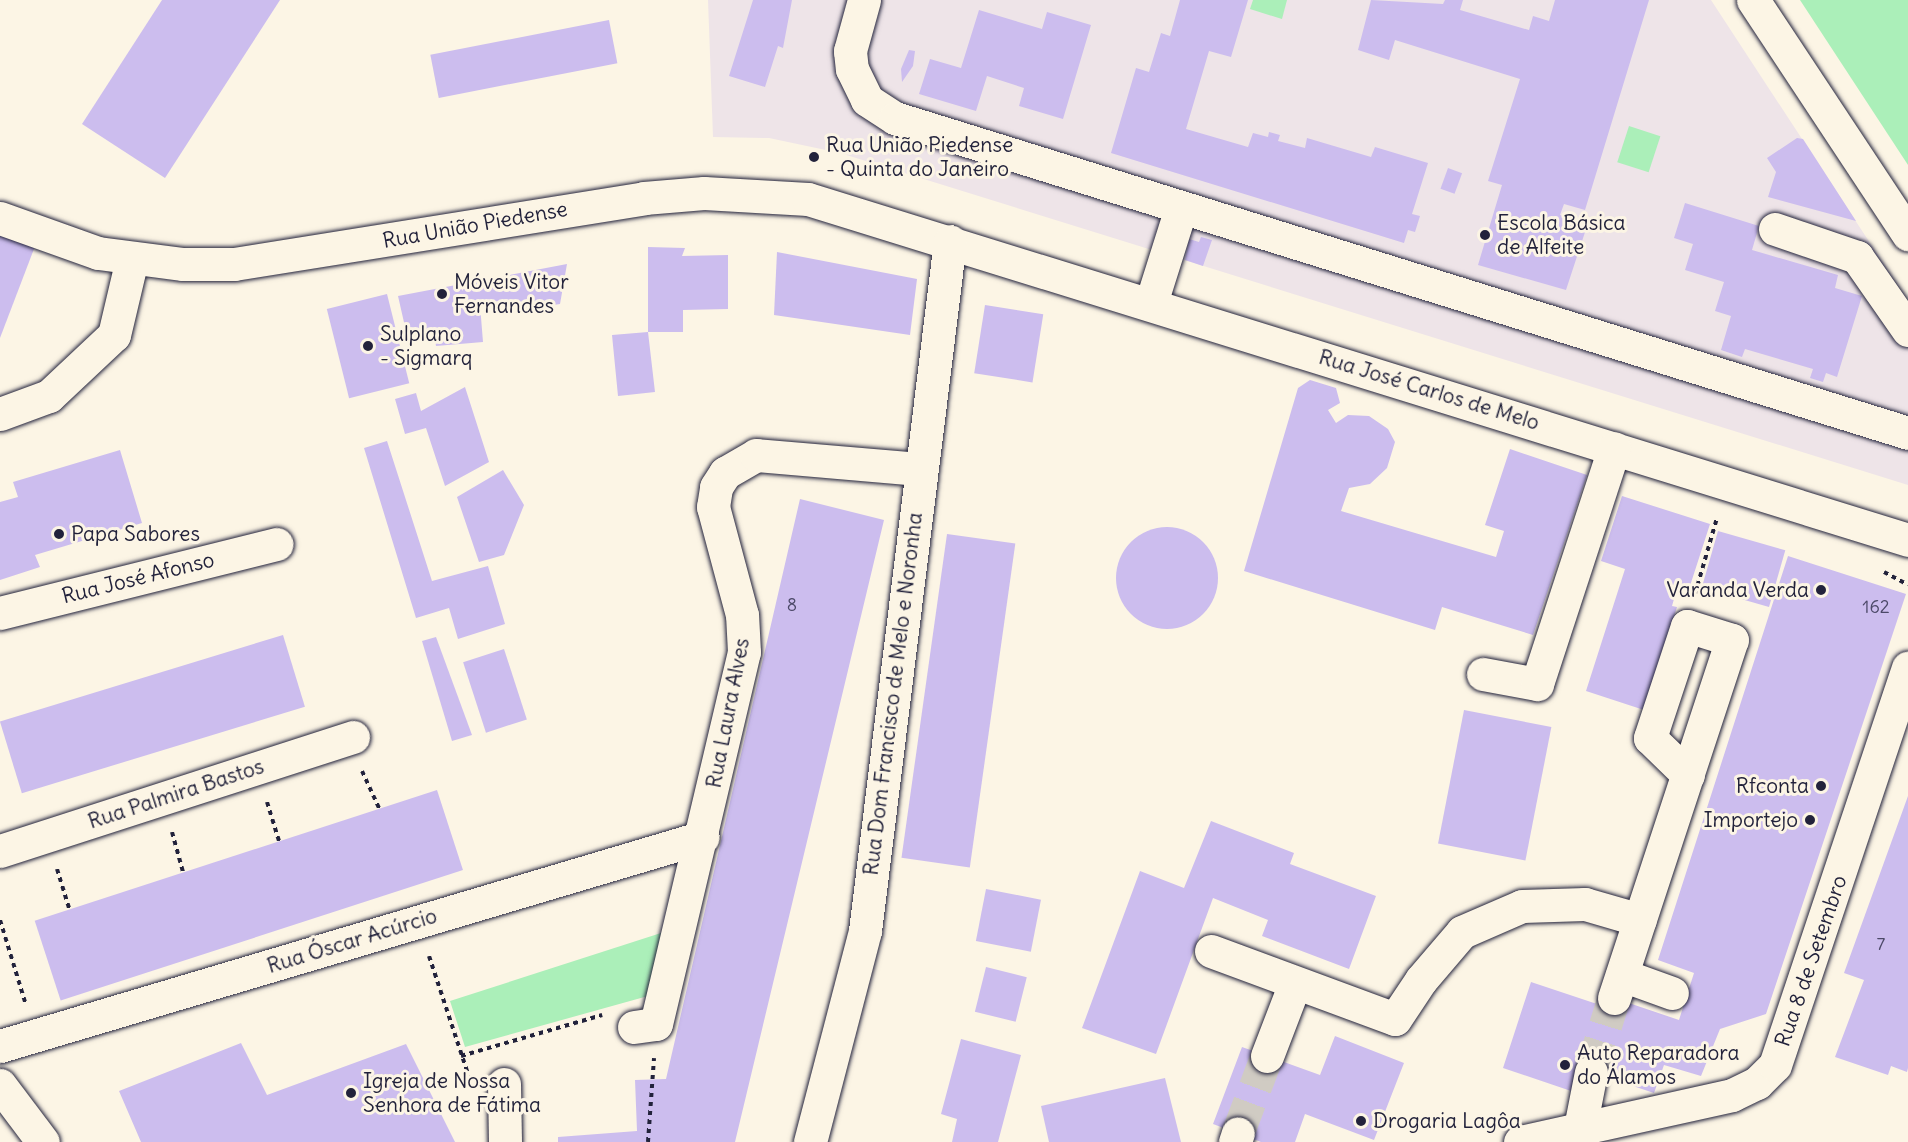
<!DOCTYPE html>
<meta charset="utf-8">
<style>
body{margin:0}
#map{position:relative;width:1908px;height:1142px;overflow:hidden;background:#fcf5e5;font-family:Delius,sans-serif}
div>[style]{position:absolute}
.built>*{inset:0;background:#eee4e8}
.green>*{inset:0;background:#abefb9;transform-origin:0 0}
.building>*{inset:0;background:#ccbdee;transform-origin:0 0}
.round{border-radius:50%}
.minor-tunnel>*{height:33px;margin-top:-16.5px;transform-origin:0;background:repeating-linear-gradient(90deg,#d0cbc3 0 33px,transparent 0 49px)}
.path>*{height:4px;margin-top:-2px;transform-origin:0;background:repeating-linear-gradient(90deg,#22223b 0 4.5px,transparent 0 9px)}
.roads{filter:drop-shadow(0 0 2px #22223b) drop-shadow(0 0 2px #22223b)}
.minor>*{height:33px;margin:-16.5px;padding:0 16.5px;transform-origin:16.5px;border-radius:16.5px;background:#fcf5e5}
.dots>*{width:16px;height:16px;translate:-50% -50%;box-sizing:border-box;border:3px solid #fcf5e5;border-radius:50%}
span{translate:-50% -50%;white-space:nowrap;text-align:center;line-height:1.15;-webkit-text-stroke:6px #fcf5e5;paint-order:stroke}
.number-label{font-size:18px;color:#4c4968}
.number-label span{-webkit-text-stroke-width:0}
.poi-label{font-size:21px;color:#22223b}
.left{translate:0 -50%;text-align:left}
.right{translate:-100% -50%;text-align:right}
.street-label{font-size:21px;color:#22223b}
</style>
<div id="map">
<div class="built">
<i style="clip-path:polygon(708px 0,1711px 0,1908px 301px,1908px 485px,840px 153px,769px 138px,713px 137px)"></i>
</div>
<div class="green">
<i style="clip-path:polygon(1253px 0,1287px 0,1282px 19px,1250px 9px)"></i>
<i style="clip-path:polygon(1800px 0,1908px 0,1908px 165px)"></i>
<i style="left:1629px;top:126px;width:33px;height:38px;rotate:18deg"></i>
<i style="clip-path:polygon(661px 933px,648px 996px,465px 1047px,450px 1001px)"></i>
</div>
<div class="building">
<i style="clip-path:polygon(162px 0,280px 0,165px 178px,82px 124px)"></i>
<i style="clip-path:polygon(753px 0,792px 0,783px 48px,778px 46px,765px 87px,729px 76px)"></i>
<i style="clip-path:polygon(1180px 0,1248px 0,1231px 57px,1209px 51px,1186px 129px,1248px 147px,1253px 133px,1268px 137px,1269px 132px,1280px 135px,1278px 141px,1305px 148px,1307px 138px,1371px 157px,1375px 147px,1428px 163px,1412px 214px,1420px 216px,1415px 232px,1408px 230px,1404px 243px,1111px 153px,1136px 68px,1149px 72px,1161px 33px,1170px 36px)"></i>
<i style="clip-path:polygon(1371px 0,1443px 4px,1445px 0,1463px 0,1460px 10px,1529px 30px,1533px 16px,1549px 21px,1555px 0,1649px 0,1585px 210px,1564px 204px,1560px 215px,1588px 223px,1566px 290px,1478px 265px,1502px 185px,1488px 181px,1520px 79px,1395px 40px,1389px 60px,1358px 50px)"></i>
<i style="clip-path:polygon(979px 10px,1042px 29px,1047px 12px,1091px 25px,1063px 119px,1019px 106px,1024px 88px,987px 76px,976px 111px,919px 94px,930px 59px,961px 68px)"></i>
<i style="left:609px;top:20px;width:44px;height:182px;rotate:79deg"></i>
<i style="clip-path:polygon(909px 50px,915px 51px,913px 66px,902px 82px,901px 69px)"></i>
<i style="clip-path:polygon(1797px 138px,1803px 139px,1856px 221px,1768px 197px,1776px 172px,1767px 158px)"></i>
<i style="left:1448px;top:168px;width:15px;height:22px;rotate:20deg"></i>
<i style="clip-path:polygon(1685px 203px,1759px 226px,1752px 250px,1838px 275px,1835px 288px,1862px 296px,1837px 377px,1826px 373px,1823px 382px,1810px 378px,1813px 369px,1745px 349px,1742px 357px,1721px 350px,1731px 316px,1715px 311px,1724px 282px,1685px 270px,1693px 244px,1674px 238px)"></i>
<i style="clip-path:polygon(0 226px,37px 241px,0 338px)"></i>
<i style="clip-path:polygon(1201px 237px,1212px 240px,1203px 266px,1185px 260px,1189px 239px,1199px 242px)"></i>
<i style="clip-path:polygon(648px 247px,685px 248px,682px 256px,728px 255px,728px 309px,683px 310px,683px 332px,648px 332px,655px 392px,618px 396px,612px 335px,648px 332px)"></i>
<i style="clip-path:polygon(777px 252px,917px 279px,910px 335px,774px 315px)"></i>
<i style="clip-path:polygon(567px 264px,560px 304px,506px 312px,504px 300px,480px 305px,483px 342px,436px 346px,434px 333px,408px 340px,398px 296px)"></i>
<i style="left:387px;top:294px;width:92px;height:62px;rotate:76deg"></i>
<i style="left:985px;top:305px;width:59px;height:69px;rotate:9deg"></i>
<i style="clip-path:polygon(1310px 380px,1336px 388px,1340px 403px,1328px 410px,1336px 423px,1348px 415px,1369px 416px,1388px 429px,1395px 442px,1387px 468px,1370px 484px,1349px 488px,1341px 511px,1496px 557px,1504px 531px,1485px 525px,1510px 449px,1587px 475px,1533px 635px,1442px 607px,1435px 630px,1244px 571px,1298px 388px)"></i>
<i style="clip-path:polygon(465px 387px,489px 462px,445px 486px,426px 428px,405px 434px,395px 399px,416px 393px,421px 411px)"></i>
<i style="clip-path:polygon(387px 441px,432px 581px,488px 566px,505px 624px,458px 639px,449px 608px,416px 618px,364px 448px)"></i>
<i style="clip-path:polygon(120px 450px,142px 523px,35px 555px,40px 567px,0 580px,0 502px,18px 497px,13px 482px)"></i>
<i style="clip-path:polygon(503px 470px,524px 505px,504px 555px,479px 562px,457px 497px)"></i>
<i style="clip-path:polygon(1622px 496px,1710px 524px,1689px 589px,1678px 585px,1672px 606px,1677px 607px,1644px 710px,1586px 691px,1625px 569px,1601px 561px)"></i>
<i style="clip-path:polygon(800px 499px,884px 520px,735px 1142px,558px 1142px,558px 1137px,637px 1131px,635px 1080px,666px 1079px)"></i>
<i class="round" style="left:1116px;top:527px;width:102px;height:102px"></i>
<i style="left:1718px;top:531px;width:70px;height:59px;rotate:16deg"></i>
<i style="left:947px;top:534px;width:69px;height:327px;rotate:8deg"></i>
<i style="clip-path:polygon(1788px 556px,1906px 594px,1766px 1014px,1720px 1029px,1701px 1076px,1664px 1065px,1654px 1093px,1582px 1069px,1574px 1092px,1503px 1068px,1531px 982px,1603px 1006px,1614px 998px,1679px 1020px,1694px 973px,1658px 960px)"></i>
<i style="left:283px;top:635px;width:75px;height:296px;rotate:73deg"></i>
<i style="clip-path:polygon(436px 637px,472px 735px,452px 741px,422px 641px)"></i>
<i style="left:504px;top:649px;width:74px;height:43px;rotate:72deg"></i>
<i style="left:1464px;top:710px;width:89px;height:136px;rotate:11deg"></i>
<i style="left:437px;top:790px;width:84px;height:423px;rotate:72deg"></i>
<i style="clip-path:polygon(1908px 796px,1908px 1068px,1907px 1072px,1891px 1066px,1888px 1075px,1835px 1057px,1864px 980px,1844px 973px)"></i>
<i style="clip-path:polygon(1211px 821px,1294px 853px,1290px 864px,1376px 896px,1349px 969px,1262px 936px,1268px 920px,1213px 898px,1156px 1054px,1082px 1028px,1140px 871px,1184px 888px)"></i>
<i style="left:986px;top:889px;width:56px;height:53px;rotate:11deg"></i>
<i style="left:986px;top:967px;width:42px;height:46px;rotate:14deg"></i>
<i style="clip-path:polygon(1335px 1036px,1404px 1063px,1374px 1140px,1305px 1114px,1295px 1142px,1261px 1142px,1213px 1124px,1242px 1047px,1320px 1075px)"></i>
<i style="clip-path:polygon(961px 1039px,1021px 1055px,998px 1142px,952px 1142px,957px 1119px,941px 1114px)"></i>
<i style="clip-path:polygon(241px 1043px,267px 1095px,406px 1044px,455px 1142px,141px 1142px,119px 1091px)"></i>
<i style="clip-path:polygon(1165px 1078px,1181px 1142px,1049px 1142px,1041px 1106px)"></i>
</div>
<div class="minor-tunnel">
<i style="left:1591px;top:1072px;width:77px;rotate:-72.7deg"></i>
<i style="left:1238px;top:1133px;width:82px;rotate:-69.4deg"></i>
</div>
<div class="path">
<i style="left:1884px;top:572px;width:27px;rotate:28deg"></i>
<i style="left:1695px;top:594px;width:79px;rotate:-73.9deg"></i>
<i style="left:362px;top:771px;width:41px;rotate:65.3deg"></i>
<i style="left:267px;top:802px;width:41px;rotate:72.9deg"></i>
<i style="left:172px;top:832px;width:41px;rotate:74.6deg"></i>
<i style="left:57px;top:869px;width:41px;rotate:72.9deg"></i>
<i style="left:0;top:920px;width:86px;rotate:73deg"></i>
<i style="left:429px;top:956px;width:127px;rotate:71.7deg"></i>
<i style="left:461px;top:1056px;width:147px;rotate:-16.2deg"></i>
<i style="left:648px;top:1142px;width:84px;rotate:-85.9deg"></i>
</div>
<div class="roads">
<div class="minor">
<i style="left:864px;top:0;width:53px;rotate:105.4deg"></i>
<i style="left:850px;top:51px;width:18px;rotate:84deg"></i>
<i style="left:852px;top:69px;width:34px;rotate:64deg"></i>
<i style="left:867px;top:100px;width:33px;rotate:33deg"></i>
<i style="left:895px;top:118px;width:1061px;rotate:17.27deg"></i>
<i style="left:1753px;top:0;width:281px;rotate:56.5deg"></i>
<i style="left:0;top:218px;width:104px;rotate:19.7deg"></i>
<i style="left:98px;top:253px;width:86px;rotate:7.4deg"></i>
<i style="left:183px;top:264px;width:51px"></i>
<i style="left:234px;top:264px;width:415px;rotate:-9.1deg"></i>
<i style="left:644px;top:198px;width:60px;rotate:-4.8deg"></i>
<i style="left:704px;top:193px;width:104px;rotate:3.3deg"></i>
<i style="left:808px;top:199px;width:1152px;rotate:17.22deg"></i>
<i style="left:1775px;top:229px;width:87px;rotate:18.9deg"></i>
<i style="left:1857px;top:257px;width:89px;rotate:55.1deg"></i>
<i style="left:1151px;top:303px;width:100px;rotate:-72.5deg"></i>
<i style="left:0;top:414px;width:52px;rotate:-20.2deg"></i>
<i style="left:49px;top:396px;width:89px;rotate:-43.2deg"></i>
<i style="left:114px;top:335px;width:78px;rotate:-76.7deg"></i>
<i style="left:0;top:613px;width:285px;rotate:-14deg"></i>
<i style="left:1483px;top:674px;width:55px;rotate:10.5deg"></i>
<i style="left:1537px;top:684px;width:248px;rotate:-71.9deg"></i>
<i style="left:0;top:851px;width:371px;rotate:-17.9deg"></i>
<i style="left:1211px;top:951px;width:196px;rotate:20.3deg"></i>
<i style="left:1395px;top:1019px;width:47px;rotate:-56.3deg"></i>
<i style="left:1421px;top:980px;width:63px;rotate:-49.5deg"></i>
<i style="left:1462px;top:932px;width:65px;rotate:-23.4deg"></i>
<i style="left:1522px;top:906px;width:63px;rotate:-1.8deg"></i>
<i style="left:1585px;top:904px;width:57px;rotate:16.2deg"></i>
<i style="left:1622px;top:975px;width:53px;rotate:19.8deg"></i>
<i style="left:1614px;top:998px;width:377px;rotate:-71.8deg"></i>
<i style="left:1732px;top:640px;width:47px;rotate:-162.7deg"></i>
<i style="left:1687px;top:626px;width:118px;rotate:108.3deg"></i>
<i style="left:1650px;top:738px;width:53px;rotate:44.2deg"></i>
<i style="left:634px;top:1027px;width:22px;rotate:-8deg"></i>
<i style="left:656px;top:1024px;width:382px;rotate:-76.7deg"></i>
<i style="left:744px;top:652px;width:37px;rotate:-93deg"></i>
<i style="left:742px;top:615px;width:112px;rotate:-105deg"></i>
<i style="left:713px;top:507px;width:20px;rotate:-81deg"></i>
<i style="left:716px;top:487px;width:17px;rotate:-57deg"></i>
<i style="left:725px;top:473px;width:36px;rotate:-30deg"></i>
<i style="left:756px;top:455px;width:165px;rotate:4.9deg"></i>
<i style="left:0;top:1046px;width:733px;rotate:-16.56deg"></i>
<i style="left:1267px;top:1056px;width:78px;rotate:-69deg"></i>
<i style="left:504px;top:1084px;width:58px;rotate:89deg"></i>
<i style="left:0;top:1085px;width:71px;rotate:53deg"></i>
<i style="left:1580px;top:1128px;width:57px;rotate:-78.9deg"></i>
<i style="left:810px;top:1142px;width:218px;rotate:-75.4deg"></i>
<i style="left:865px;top:931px;width:695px;rotate:-82.98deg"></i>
<i style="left:1235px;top:1142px;width:9px;rotate:-72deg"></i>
<i style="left:1520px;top:1142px;width:217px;rotate:-12.5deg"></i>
<i style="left:1732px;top:1095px;width:28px;rotate:-26deg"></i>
<i style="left:1757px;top:1083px;width:25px;rotate:-45deg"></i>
<i style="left:1775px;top:1065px;width:419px;rotate:-71.5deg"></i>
</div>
</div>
<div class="dots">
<i style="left:814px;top:157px;background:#22223b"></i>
<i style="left:1485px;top:235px;background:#22223b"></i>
<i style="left:442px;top:294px;background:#22223b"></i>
<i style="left:368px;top:346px;background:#22223b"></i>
<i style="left:59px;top:534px;background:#22223b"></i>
<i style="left:1821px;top:590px;background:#22223b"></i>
<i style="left:1821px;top:786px;background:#22223b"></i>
<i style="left:1810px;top:820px;background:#22223b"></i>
<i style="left:1565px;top:1065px;background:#22223b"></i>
<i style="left:351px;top:1093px;background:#22223b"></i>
<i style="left:1361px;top:1121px;background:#22223b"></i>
</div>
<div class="number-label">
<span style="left:792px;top:605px">8</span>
<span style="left:1876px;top:607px">162</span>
<span style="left:1881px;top:944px">7</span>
</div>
<div class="poi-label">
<span class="left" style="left:826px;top:157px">Rua União Piedense<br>- Quinta do Janeiro</span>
<span class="left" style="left:1497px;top:235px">Escola Básica<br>de Alfeite</span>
<span class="left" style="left:454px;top:294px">Móveis Vitor<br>Fernandes</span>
<span class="left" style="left:380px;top:346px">Sulplano<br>- Sigmarq</span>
<span class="left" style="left:71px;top:534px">Papa Sabores</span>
<span class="right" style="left:1809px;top:590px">Varanda Verda</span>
<span class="right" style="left:1809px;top:786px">Rfconta</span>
<span class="right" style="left:1798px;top:820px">Importejo</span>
<span class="left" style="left:1577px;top:1065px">Auto Reparadora<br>do Álamos</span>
<span class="left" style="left:363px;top:1093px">Igreja de Nossa<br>Senhora de Fátima</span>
<span class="left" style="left:1373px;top:1121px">Drogaria Lagôa</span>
</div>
<div class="street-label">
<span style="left:475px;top:225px;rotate:-10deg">Rua União Piedense</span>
<span style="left:1429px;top:390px;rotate:17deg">Rua José Carlos de Melo</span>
<span style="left:138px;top:578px;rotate:-14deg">Rua José Afonso</span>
<span style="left:893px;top:694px;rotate:-83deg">Rua Dom Francisco de Melo e Noronha</span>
<span style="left:728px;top:713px;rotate:-79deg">Rua Laura Alves</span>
<span style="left:176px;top:794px;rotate:-18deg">Rua Palmira Bastos</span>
<span style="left:352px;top:941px;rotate:-17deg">Rua Óscar Acúrcio</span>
<span style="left:1811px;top:961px;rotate:-71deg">Rua 8 de Setembro</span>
</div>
</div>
